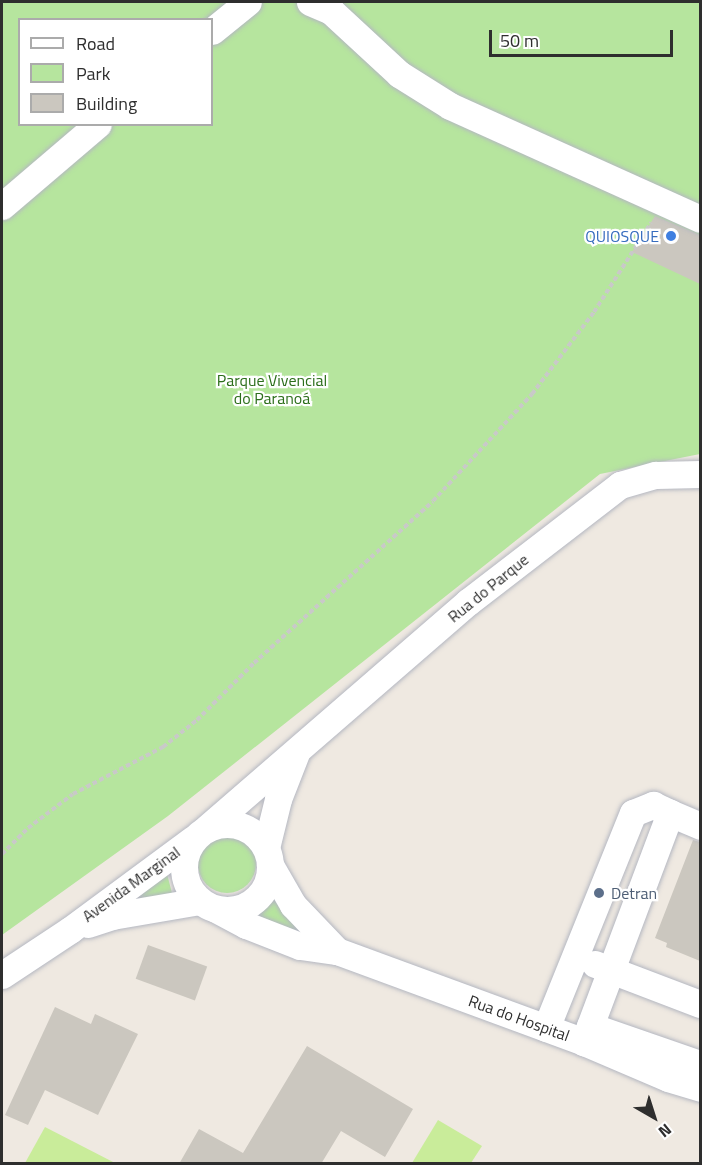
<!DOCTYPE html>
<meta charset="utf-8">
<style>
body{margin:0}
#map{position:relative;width:702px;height:1165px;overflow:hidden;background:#efe9e1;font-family:"Titillium Web",sans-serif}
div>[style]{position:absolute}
.green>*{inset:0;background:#b6e59e}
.round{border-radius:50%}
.pitch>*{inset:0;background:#c9ec9a}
.building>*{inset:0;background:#cbc7bf;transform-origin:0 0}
.path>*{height:4px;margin-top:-2px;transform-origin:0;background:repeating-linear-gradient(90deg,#c9c9c9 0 4.5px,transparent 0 7.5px)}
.roads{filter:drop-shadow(0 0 2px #b4b7c1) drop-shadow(0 0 2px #b4b7c1)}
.minor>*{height:27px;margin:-13.5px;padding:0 13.5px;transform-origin:13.5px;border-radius:13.5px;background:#fff}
.minor>.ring{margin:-13.5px;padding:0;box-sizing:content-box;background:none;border:27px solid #fff;border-radius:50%}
.dots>*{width:16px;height:16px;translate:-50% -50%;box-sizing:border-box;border:3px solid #fff;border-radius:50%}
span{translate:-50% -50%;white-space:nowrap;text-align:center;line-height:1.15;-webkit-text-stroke:4.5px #fff;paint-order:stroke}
.shop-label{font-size:16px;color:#366cbe}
.right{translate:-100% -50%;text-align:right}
.park-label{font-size:16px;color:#2c6e1b}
.street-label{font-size:16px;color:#2e2e2e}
.service-label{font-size:16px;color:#4e5e75}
.left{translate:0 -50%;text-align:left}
.frame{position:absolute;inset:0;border:3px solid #2e2e2e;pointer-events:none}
.legend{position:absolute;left:18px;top:18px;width:195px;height:108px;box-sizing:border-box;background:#fff;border:2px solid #ababab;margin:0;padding:8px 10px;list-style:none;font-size:18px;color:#2e2e2e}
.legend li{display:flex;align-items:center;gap:12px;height:30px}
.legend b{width:30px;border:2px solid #ababab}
.north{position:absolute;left:624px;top:1087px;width:60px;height:60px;-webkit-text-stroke:4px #fff;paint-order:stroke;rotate:141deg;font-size:16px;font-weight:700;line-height:24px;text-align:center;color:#2e2e2e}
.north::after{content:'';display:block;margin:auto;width:21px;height:27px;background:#2e2e2e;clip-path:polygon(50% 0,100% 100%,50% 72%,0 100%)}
.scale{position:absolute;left:489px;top:30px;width:184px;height:27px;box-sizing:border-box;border:3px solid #2e2e2e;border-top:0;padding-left:8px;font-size:18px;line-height:21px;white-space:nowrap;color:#2e2e2e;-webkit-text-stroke:4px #fff;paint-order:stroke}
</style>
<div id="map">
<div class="green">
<i style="clip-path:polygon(evenodd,2px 2px,700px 2px,700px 454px,600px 474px,168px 816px,2px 935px,2px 2px,20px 20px,212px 20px,212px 124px,20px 124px,20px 20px)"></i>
<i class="round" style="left:198px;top:835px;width:58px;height:58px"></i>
<i style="clip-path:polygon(166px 870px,172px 893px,109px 910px)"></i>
<i style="clip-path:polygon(273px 898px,320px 943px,257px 915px)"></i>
</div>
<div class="pitch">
<i style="clip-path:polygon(438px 1120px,482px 1146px,471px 1163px,412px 1163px)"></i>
<i style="clip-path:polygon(45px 1127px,115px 1163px,25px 1163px)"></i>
</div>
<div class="building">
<i style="clip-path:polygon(655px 216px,700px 235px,700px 284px,632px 252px)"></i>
<i style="clip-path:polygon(693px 840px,700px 842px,700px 961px,666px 947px,667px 943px,655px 938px)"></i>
<i style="left:148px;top:945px;width:63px;height:36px;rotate:20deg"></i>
<i style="clip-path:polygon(55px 1007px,91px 1024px,95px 1014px,138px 1034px,98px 1115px,45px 1090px,28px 1125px,5px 1115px)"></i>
<i style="clip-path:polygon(307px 1046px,413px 1109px,385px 1157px,341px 1131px,321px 1164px,179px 1164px,199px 1129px,243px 1153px)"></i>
</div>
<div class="path">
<i style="left:2px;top:854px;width:37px;rotate:-45deg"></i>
<i style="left:28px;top:828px;width:56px;rotate:-37.1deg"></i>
<i style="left:73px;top:794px;width:102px;rotate:-27.6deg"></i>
<i style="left:163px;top:747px;width:43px;rotate:-38.5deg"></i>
<i style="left:197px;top:720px;width:81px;rotate:-45deg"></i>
<i style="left:254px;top:663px;width:241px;rotate:-42.1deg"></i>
<i style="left:433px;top:501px;width:146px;rotate:-47.2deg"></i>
<i style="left:532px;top:394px;width:103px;rotate:-52.9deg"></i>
<i style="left:594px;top:312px;width:106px;rotate:-57.4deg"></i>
</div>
<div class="roads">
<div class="minor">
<i style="left:310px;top:2px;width:23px;rotate:23deg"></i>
<i style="left:331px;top:11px;width:93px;rotate:42.8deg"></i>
<i style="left:399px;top:74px;width:60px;rotate:32.1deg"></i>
<i style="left:450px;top:106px;width:274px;rotate:24.3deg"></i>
<i style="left:212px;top:31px;width:46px;rotate:-38.9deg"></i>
<i style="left:2px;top:206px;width:126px;rotate:-40.5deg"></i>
<i style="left:670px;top:813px;width:33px;rotate:23deg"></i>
<i class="ring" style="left:184px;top:824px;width:59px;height:59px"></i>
<i style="left:207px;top:828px;width:345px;rotate:-40.9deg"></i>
<i style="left:468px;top:602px;width:192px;rotate:-37.6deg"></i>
<i style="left:620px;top:485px;width:37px;rotate:-16deg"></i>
<i style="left:656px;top:475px;width:44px;rotate:-1.3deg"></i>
<i style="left:266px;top:848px;width:50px;rotate:-76.2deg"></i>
<i style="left:278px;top:799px;width:49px;rotate:-68.6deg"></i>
<i style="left:270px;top:865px;width:46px;rotate:60.1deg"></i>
<i style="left:293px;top:905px;width:64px;rotate:46.3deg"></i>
<i style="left:216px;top:909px;width:34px;rotate:28deg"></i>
<i style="left:246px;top:925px;width:58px;rotate:21.3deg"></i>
<i style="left:300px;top:946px;width:37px;rotate:8deg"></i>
<i style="left:337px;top:951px;width:263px;rotate:20.2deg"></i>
<i style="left:584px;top:1042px;width:91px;rotate:23.2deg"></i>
<i style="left:668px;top:1078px;width:34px;rotate:17deg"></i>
<i style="left:88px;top:924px;width:25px;rotate:-18deg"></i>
<i style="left:112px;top:916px;width:89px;rotate:-9.7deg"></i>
<i style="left:595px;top:964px;width:112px;rotate:20.9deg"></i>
<i style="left:2px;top:975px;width:82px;rotate:-33.5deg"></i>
<i style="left:70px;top:930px;width:153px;rotate:-36.5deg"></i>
<i style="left:590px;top:1026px;width:116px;rotate:19.1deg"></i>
<i style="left:546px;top:1028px;width:232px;rotate:-68deg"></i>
<i style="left:633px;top:813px;width:22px;rotate:-22deg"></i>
<i style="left:653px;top:805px;width:19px;rotate:25deg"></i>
<i style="left:670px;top:813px;width:245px;rotate:110.6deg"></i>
</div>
</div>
<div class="dots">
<i style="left:671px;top:236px;background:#3f7fe0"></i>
<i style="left:599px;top:893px;background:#5c6f8a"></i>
</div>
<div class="shop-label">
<span class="right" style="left:659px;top:236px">QUIOSQUE</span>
</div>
<div class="park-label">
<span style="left:272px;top:389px">Parque Vivencial<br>do Paranoá</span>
</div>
<div class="street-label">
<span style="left:488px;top:588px;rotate:-39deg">Rua do Parque</span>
<span style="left:131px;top:884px;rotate:-36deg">Avenida Marginal</span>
<span style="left:519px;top:1018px;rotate:20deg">Rua do Hospital</span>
</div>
<div class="service-label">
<span class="left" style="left:611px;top:893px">Detran</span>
</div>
<div class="frame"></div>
<ul class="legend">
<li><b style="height:8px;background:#fff"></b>Road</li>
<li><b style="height:16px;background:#b6e59e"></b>Park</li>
<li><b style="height:16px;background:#cbc7bf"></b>Building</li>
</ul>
<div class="north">N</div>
<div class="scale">50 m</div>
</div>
